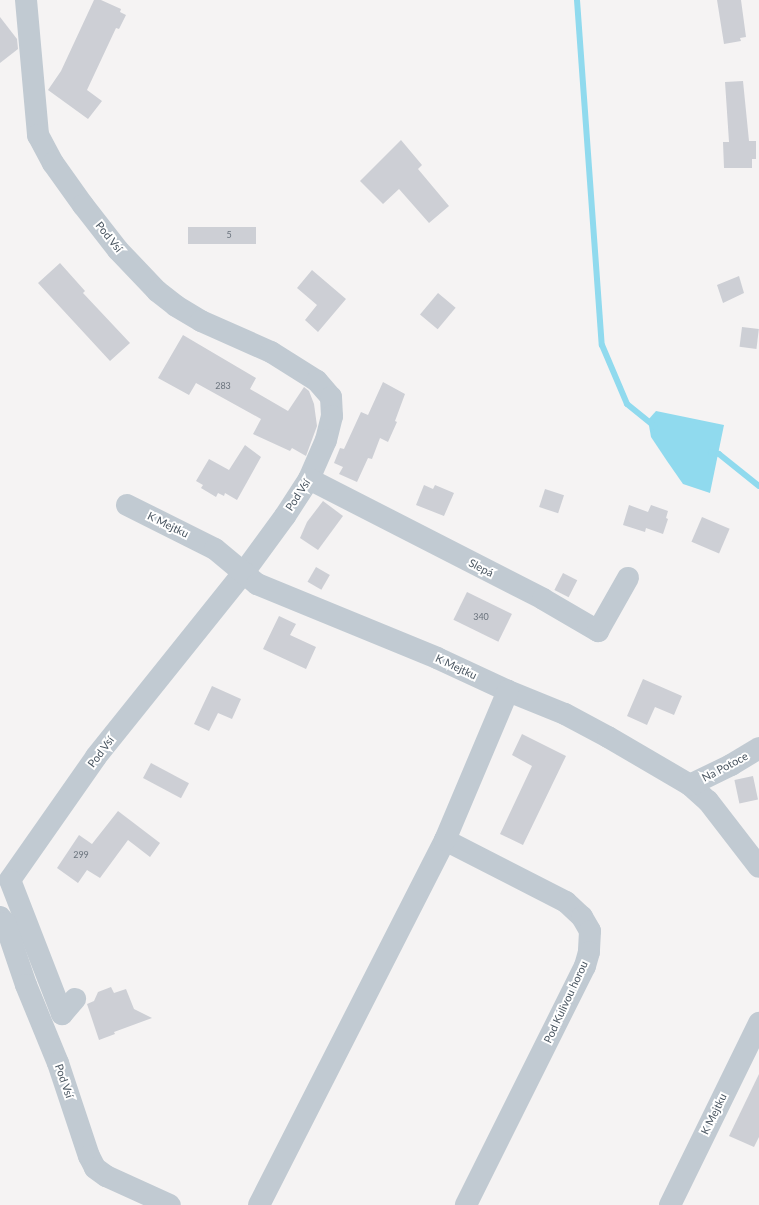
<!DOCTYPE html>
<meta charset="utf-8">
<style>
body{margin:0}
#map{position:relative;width:759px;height:1205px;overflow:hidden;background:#f5f3f3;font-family:Lato,sans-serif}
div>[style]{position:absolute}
.water>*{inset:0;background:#90daee}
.stream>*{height:6px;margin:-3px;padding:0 3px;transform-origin:3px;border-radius:3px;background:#90daee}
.building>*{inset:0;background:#cdcfd5;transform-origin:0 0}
.street>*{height:22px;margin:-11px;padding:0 11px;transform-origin:11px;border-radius:11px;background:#c1cad2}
span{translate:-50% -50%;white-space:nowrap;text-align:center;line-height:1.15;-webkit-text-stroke:4px #fff;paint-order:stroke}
.number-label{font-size:9px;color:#6b747e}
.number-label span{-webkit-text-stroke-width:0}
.street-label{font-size:11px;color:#4a5661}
</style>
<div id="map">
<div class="water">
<i style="clip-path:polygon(656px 411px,724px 425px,710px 493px,683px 484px,667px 461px,651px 437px,648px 420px)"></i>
</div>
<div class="stream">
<i style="left:577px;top:0;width:346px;rotate:85.9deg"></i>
<i style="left:602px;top:345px;width:64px;rotate:67deg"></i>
<i style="left:627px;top:404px;width:35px;rotate:39deg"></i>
<i style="left:711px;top:452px;width:8px;rotate:14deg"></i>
<i style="left:719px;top:454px;width:51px;rotate:38.7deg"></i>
</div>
<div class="building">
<i style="clip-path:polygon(94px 0,101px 0,121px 9px,120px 12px,126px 15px,119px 29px,116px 28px,87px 90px,102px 101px,88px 119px,48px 90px,61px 71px)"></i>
<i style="clip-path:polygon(717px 0,741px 0,746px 37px,740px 38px,741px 41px,724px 44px)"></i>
<i style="clip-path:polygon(0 17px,17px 39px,18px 49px,0 63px)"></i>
<i style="clip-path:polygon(743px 81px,749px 141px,756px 141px,756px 159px,752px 159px,752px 168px,724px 168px,723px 142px,729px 142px,725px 82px)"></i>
<i style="clip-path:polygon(401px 140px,422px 165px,418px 169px,449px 206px,429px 223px,399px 189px,383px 204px,360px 181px)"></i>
<i style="left:188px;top:227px;width:68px;height:17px"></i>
<i style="clip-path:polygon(60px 263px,85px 291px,83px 293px,130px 343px,110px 361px,38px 283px)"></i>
<i style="clip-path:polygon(312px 270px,346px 299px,318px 332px,305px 320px,317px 305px,297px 288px)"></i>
<i style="clip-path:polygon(739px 276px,744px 293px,723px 303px,717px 285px)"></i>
<i style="left:438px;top:293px;width:23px;height:28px;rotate:40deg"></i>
<i style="left:742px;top:327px;width:17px;height:20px;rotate:7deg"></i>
<i style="clip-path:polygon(183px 335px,256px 378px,250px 389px,288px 411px,304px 387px,309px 391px,314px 404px,317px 426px,306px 456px,292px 448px,290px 451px,253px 434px,261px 419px,196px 383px,189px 395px,158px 378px)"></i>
<i style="clip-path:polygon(383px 382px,405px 394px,395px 421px,397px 422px,388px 442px,380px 438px,372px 459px,368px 458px,357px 482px,339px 474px,343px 467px,334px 463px,340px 448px,344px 449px,361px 412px,368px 415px)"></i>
<i style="clip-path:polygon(245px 445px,261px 457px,237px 500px,225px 493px,224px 496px,218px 493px,216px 497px,201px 488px,203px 485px,196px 481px,209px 459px,229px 470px)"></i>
<i style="clip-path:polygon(424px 485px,433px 489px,435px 485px,454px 493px,444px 516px,416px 505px)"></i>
<i style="left:545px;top:489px;width:20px;height:19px;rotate:18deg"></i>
<i style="clip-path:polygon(323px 501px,343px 516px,318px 550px,300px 538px,307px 522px)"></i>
<i style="clip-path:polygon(629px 505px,648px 512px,651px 505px,668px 511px,666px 518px,668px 519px,663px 534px,646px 528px,645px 532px,623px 525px)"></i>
<i style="left:702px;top:517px;width:30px;height:27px;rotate:23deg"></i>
<i style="left:316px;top:567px;width:16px;height:17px;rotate:30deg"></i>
<i style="left:563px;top:573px;width:16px;height:19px;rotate:27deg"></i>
<i style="left:467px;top:592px;width:50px;height:31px;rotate:26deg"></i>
<i style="clip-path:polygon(279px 616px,296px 624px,290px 635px,316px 647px,306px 669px,263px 649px)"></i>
<i style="clip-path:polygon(643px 679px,682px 696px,674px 715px,655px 707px,647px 725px,627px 716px)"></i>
<i style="clip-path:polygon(212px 686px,241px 699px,232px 719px,218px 713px,209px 731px,194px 724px)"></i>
<i style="clip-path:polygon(522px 734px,566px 756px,523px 845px,500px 834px,532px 766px,512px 755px)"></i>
<i style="left:151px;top:763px;width:43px;height:17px;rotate:28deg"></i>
<i style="left:753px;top:776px;width:24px;height:19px;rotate:78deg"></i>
<i style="clip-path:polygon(118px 811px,160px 843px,150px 857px,128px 840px,100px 878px,87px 870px,78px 883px,57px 868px,79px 835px,92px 844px)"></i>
<i style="clip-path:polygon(111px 987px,114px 993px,126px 989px,134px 1009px,152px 1018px,114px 1032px,115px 1034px,99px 1040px,87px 1004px,94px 1001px,98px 992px)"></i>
<i style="clip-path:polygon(759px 1074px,759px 1137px,754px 1147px,729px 1136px)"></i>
</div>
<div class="street">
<i style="left:26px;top:0;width:136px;rotate:84.9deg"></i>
<i style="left:38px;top:135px;width:32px;rotate:62deg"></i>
<i style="left:53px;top:163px;width:52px;rotate:54.5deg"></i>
<i style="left:83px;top:205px;width:57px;rotate:52.1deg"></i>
<i style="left:118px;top:250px;width:57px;rotate:46.4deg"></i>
<i style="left:157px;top:291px;width:24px;rotate:38deg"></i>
<i style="left:176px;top:306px;width:29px;rotate:31deg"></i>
<i style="left:201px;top:321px;width:77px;rotate:23.9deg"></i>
<i style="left:271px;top:352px;width:54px;rotate:32.2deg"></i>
<i style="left:317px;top:381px;width:21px;rotate:49deg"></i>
<i style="left:331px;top:397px;width:19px;rotate:87deg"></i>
<i style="left:332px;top:416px;width:25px;rotate:104deg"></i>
<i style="left:326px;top:440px;width:43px;rotate:113.6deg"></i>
<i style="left:309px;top:479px;width:44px;rotate:123deg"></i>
<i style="left:285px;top:516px;width:69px;rotate:126.2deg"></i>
<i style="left:244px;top:572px;width:237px;rotate:128.7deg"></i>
<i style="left:96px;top:757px;width:150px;rotate:125deg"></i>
<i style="left:10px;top:880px;width:144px;rotate:68.8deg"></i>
<i style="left:62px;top:1014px;width:20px;rotate:-49deg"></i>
<i style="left:309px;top:479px;width:263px;rotate:27.1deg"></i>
<i style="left:543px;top:599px;width:64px;rotate:30.2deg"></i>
<i style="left:598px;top:631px;width:61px;rotate:-60.5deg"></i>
<i style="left:127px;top:505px;width:98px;rotate:26.6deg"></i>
<i style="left:215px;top:549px;width:55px;rotate:39.8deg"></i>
<i style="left:257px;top:584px;width:195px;rotate:22.3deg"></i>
<i style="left:437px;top:658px;width:78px;rotate:24.9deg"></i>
<i style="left:508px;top:691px;width:61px;rotate:22deg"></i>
<i style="left:565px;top:714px;width:49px;rotate:28.1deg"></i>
<i style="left:608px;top:737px;width:95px;rotate:30.3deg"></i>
<i style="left:690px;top:785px;width:24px;rotate:42deg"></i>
<i style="left:708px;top:801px;width:83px;rotate:52.3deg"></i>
<i style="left:690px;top:785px;width:46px;rotate:-26deg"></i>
<i style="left:731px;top:765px;width:33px;rotate:-31deg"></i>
<i style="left:445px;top:840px;width:136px;rotate:27.1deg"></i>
<i style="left:566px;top:902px;width:22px;rotate:43deg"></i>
<i style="left:582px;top:917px;width:16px;rotate:60deg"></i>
<i style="left:590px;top:931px;width:21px;rotate:93deg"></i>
<i style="left:589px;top:952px;width:15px;rotate:106deg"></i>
<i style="left:585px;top:966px;width:267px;rotate:116.5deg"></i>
<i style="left:0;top:917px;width:8px;rotate:50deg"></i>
<i style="left:5px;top:923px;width:65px;rotate:71.3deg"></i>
<i style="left:26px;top:985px;width:84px;rotate:67.7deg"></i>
<i style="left:58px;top:1063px;width:98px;rotate:71.6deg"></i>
<i style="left:89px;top:1156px;width:13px;rotate:63deg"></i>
<i style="left:95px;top:1168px;width:14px;rotate:36deg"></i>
<i style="left:106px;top:1176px;width:70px;rotate:24.4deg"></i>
<i style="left:259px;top:1205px;width:410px;rotate:-63deg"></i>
<i style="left:445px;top:840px;width:162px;rotate:-67.1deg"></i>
<i style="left:670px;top:1205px;width:203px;rotate:-63.9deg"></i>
</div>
<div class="number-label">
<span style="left:229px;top:235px">5</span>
<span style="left:223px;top:386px">283</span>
<span style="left:481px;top:617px">340</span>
<span style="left:81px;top:855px">299</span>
</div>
<div class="street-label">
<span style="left:109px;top:237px;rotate:51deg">Pod Vsí</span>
<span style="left:298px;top:495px;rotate:-57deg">Pod Vsí</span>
<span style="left:168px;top:525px;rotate:26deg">K Mejtku</span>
<span style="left:481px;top:568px;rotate:27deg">Slepá</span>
<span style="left:456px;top:667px;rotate:25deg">K Mejtku</span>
<span style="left:101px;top:752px;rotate:-53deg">Pod Vsí</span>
<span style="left:725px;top:767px;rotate:-28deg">Na Potoce</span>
<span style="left:566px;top:1002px;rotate:-65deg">Pod Kulivou horou</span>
<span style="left:64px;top:1081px;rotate:71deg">Pod Vsí</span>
<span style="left:714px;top:1114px;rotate:-64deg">K Mejtku</span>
</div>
</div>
